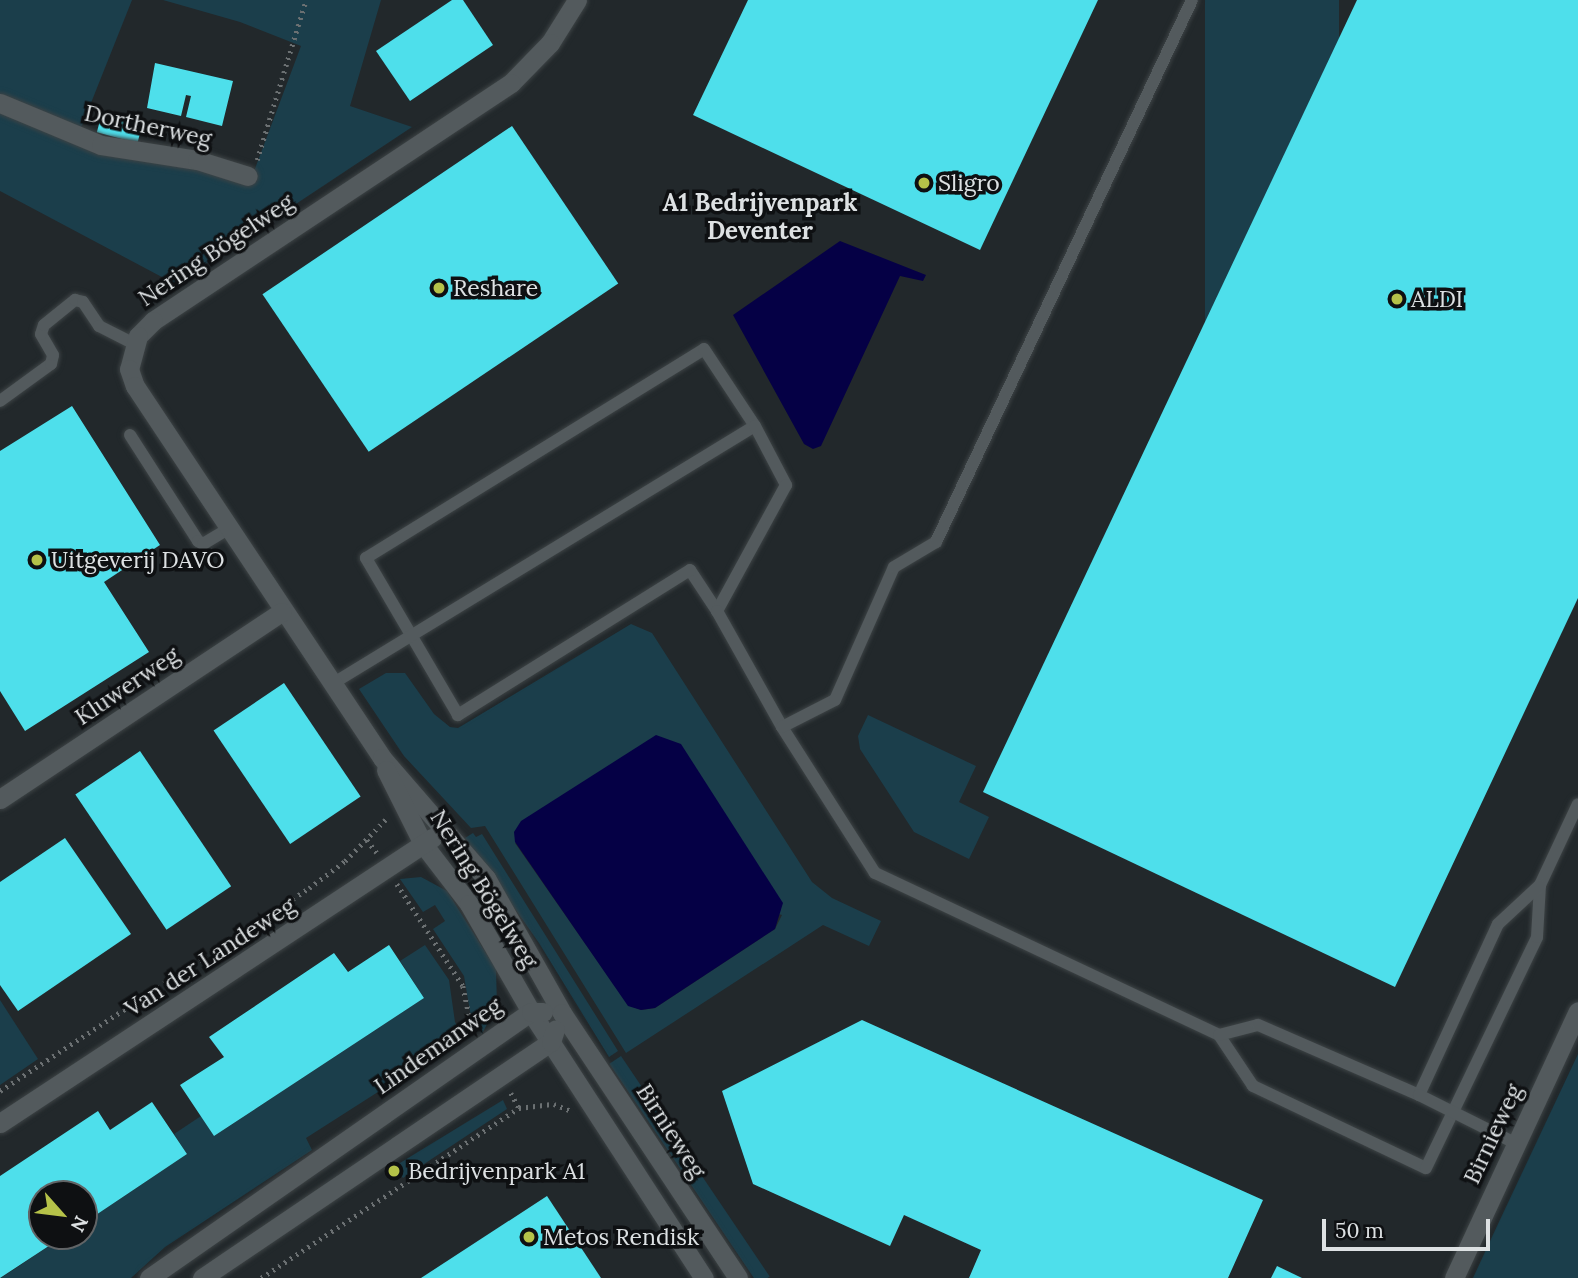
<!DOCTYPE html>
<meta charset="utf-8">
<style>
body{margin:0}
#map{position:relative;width:1578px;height:1278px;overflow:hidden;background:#22282b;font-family:Lora,serif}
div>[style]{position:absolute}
.green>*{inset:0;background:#1b3e4b;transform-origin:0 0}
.water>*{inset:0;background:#050045}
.building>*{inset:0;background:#4edfeb;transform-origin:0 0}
.path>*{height:4.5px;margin-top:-2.25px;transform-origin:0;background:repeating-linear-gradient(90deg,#6b7072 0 2px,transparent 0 7px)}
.roads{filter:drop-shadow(0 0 2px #3d4345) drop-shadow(0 0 2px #3d4345)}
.service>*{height:12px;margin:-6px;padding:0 6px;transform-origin:6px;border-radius:6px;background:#535a5d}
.minor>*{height:19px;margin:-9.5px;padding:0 9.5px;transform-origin:9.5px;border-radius:9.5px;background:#535a5d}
.dots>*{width:19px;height:19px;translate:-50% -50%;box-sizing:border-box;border:4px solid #0e1012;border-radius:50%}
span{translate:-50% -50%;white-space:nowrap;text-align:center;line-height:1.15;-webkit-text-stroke:7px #0e1012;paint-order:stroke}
.street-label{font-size:23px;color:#dde1e3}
.poi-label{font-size:23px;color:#dde1e3}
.left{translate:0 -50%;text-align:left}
.neighbourhood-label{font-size:24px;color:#dde1e3;font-weight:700}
.north{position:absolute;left:28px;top:1180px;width:70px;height:70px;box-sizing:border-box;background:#0e1012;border:2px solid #616466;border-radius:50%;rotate:118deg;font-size:19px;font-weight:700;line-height:28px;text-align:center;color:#dde1e3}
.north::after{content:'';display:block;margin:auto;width:24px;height:32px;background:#b5c249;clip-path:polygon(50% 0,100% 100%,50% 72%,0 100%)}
.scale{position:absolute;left:1322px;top:1219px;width:168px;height:32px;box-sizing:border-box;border:4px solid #dde1e3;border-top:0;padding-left:9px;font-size:21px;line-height:24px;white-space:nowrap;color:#dde1e3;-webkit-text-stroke:5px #0e1012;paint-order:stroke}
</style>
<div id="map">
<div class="green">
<i style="clip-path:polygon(0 0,132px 0,79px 133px,0 96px)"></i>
<i style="clip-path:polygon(163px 0,381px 0,350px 106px,412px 127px,175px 284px,0 191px,0 108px,22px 120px,253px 174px,301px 46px,240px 22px)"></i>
<i style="left:1205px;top:0;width:134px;height:784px"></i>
<i style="clip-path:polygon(evenodd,631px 624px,652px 633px,812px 882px,832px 898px,881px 921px,869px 946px,823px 925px,626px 1053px,485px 826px,471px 828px,404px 756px,359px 689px,386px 673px,405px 673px,434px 714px,450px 727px,458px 728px,631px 624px,515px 843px,782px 915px,775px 929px,655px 1008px,641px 1010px,628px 1005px,515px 843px)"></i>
<i style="clip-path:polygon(868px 715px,976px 766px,959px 802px,989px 817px,969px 859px,914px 832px,860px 749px,858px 736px)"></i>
<i style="clip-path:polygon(473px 833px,476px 837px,482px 834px,618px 1051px,609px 1057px,539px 943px,465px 838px)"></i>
<i style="clip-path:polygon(421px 877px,447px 891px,496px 969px,497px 1005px,482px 1034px,471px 1017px,464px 976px,433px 929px,445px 921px,435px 905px,423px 912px,400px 879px)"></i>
<i style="clip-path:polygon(425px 945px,449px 980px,455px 1022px,464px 1037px,306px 1138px,312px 1150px,165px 1247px,131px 1278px,1px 1278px,64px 1236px,84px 1236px,84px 1223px,187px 1154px,174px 1134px,201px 1116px,214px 1136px,424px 998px,400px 961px)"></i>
<i style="clip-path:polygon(0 1000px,38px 1059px,0 1085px)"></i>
<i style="clip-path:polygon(1578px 1054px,1578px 1278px,1473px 1278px,1498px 1224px)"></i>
<i style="left:621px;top:1056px;width:266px;height:14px;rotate:56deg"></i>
<i style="clip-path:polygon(503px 1100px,507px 1109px,403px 1178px,395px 1166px)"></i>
</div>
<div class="water">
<i style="clip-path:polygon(840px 241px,926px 275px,923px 281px,900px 276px,821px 446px,813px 449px,804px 444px,733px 315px)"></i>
<i style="clip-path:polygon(656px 735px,681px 744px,783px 903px,775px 929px,655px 1008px,641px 1010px,628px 1006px,515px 842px,514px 832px,521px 821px)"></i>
</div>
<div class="building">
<i style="clip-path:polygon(452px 0,463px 0,493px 45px,410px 101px,376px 51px)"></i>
<i style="clip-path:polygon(748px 0,1098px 0,980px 250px,693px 115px)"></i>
<i style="clip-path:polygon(1357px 0,1578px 0,1578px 598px,1395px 987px,983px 792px)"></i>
<i style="clip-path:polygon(155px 63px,233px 81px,222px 126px,186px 117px,191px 96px,186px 95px,181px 116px,147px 108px)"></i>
<i style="left:102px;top:113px;width:42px;height:20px;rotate:15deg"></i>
<i style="left:512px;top:126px;width:190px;height:301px;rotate:56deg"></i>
<i style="clip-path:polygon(72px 406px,160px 545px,104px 582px,149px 652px,25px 731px,0 691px,0 451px)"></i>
<i style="left:284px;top:683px;width:137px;height:85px;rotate:56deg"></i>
<i style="left:140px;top:751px;width:163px;height:78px;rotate:56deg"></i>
<i style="clip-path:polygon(65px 838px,131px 934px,18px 1011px,0 985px,0 882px)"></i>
<i style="clip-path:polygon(389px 945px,424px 998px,214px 1136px,180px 1085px,224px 1057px,209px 1037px,334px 953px,348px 972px)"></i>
<i style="clip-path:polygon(862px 1020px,1263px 1200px,1228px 1278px,969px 1278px,981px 1250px,904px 1215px,890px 1246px,753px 1184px,722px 1091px)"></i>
<i style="clip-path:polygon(152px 1102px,187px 1154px,84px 1223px,84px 1194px,42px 1194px,42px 1236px,64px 1236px,0 1278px,0 1176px,98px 1111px,110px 1130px)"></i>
<i style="clip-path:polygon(547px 1196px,601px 1278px,421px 1278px)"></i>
<i style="clip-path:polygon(1277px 1266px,1302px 1278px,1271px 1278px)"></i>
</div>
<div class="path">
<i style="left:257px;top:160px;width:167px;rotate:-73deg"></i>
<i style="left:367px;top:840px;width:16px;rotate:52deg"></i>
<i style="left:397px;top:884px;width:121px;rotate:57.1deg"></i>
<i style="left:463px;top:986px;width:44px;rotate:78.2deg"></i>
<i style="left:0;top:1091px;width:370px;rotate:-33.3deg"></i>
<i style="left:309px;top:888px;width:45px;rotate:-36.9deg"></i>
<i style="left:345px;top:861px;width:60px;rotate:-45.7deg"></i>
<i style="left:511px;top:1093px;width:17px;rotate:62deg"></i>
<i style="left:261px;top:1278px;width:309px;rotate:-33.4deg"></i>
<i style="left:519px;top:1108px;width:35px;rotate:-7deg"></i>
<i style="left:554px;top:1104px;width:18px;rotate:22deg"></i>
</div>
<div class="roads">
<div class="service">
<i style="left:0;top:401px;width:63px;rotate:-36deg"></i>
<i style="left:51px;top:364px;width:9px;rotate:-77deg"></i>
<i style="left:53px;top:355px;width:24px;rotate:-120deg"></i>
<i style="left:41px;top:334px;width:9px;rotate:-72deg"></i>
<i style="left:44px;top:325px;width:40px;rotate:-39deg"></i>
<i style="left:75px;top:300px;width:8px;rotate:14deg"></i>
<i style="left:83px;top:302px;width:29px;rotate:56deg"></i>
<i style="left:99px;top:326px;width:39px;rotate:27deg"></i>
<i style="left:130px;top:435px;width:126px;rotate:57.3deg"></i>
<i style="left:198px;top:541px;width:6px;rotate:31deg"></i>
<i style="left:203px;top:544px;width:29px;rotate:-31deg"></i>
<i style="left:717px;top:611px;width:49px;rotate:-123.4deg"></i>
<i style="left:690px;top:570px;width:274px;rotate:148deg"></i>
<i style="left:458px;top:715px;width:182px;rotate:-120.4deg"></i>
<i style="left:366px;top:558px;width:397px;rotate:-31.7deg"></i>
<i style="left:704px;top:349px;width:92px;rotate:56.5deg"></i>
<i style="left:332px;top:684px;width:495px;rotate:-31.4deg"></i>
<i style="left:755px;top:426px;width:67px;rotate:62.3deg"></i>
<i style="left:786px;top:485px;width:144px;rotate:118.7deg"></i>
<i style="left:717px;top:611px;width:133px;rotate:60.7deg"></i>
<i style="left:782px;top:727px;width:173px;rotate:57.5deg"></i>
<i style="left:875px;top:873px;width:380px;rotate:25.2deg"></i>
<i style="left:1219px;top:1035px;width:61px;rotate:56.3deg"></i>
<i style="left:1253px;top:1086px;width:191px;rotate:25.4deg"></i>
<i style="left:1426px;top:1168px;width:256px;rotate:-64.3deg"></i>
<i style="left:1537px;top:937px;width:52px;rotate:-86.7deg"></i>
<i style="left:1540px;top:885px;width:89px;rotate:-64.9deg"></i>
<i style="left:782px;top:727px;width:59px;rotate:-27deg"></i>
<i style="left:835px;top:700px;width:145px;rotate:-66.1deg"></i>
<i style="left:894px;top:567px;width:49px;rotate:-30.8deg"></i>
<i style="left:936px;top:542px;width:599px;rotate:-64.72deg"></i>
<i style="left:1219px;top:1035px;width:40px;rotate:-14.4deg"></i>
<i style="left:1258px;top:1025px;width:176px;rotate:23.5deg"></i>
<i style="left:1419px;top:1095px;width:188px;rotate:-65.2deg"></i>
<i style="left:1498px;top:924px;width:57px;rotate:-42.9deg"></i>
<i style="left:1419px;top:1095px;width:107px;rotate:26.6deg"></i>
</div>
<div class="minor">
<i style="left:577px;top:0;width:51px;rotate:122.1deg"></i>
<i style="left:550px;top:43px;width:56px;rotate:134.3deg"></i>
<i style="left:511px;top:83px;width:430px;rotate:146.4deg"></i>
<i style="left:153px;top:321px;width:21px;rotate:135deg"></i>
<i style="left:138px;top:336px;width:34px;rotate:105deg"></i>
<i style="left:129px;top:369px;width:18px;rotate:71deg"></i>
<i style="left:135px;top:386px;width:447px;rotate:56.4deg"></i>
<i style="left:382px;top:758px;width:159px;rotate:49.1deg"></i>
<i style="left:486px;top:878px;width:155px;rotate:60.6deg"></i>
<i style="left:562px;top:1013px;width:318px;rotate:56.4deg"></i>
<i style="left:0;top:103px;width:109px;rotate:22.6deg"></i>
<i style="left:101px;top:145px;width:97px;rotate:8.9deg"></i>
<i style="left:197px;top:160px;width:53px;rotate:17.4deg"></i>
<i style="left:386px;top:770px;width:83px;rotate:63.4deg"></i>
<i style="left:423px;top:844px;width:76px;rotate:52.5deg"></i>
<i style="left:469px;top:904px;width:125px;rotate:60.1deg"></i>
<i style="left:531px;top:1012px;width:317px;rotate:57deg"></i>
<i style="left:0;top:799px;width:338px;rotate:-33.6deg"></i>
<i style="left:0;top:1123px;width:518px;rotate:-33.41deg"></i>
<i style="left:149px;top:1278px;width:465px;rotate:-34.9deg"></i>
<i style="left:531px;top:1012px;width:12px"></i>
<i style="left:202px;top:1278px;width:421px;rotate:-34.1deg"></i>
<i style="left:551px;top:1042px;width:13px;rotate:-72deg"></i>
<i style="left:1454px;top:1278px;width:294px;rotate:-65.1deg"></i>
</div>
</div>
<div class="dots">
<i style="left:924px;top:183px;background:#b5c249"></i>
<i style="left:439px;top:288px;background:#b5c249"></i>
<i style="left:1397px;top:299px;background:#b5c249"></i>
<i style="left:37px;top:560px;background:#b5c249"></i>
<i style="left:394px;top:1171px;background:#b5c249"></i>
<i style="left:529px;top:1237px;background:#b5c249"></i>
</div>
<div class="street-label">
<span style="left:148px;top:126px;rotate:12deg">Dortherweg</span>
<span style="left:216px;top:250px;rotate:-34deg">Nering Bögelweg</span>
<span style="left:127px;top:686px;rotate:-34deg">Kluwerweg</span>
<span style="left:484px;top:889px;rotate:58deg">Nering Bögelweg</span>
<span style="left:210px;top:957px;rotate:-33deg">Van der Landeweg</span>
<span style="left:438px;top:1046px;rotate:-35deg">Lindemanweg</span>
<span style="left:671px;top:1131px;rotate:57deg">Birnieweg</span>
<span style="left:1493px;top:1134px;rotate:-65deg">Birnieweg</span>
</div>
<div class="poi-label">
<span class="left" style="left:938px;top:183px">Sligro</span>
<span class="left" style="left:453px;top:288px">Reshare</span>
<span class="left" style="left:1411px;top:299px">ALDI</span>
<span class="left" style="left:51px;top:560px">Uitgeverij DAVO</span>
<span class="left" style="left:408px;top:1171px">Bedrijvenpark A1</span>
<span class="left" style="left:543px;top:1237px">Metos Rendisk</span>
</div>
<div class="neighbourhood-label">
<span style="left:760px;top:217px">A1 Bedrijvenpark<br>Deventer</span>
</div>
<div class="north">N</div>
<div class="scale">50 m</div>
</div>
